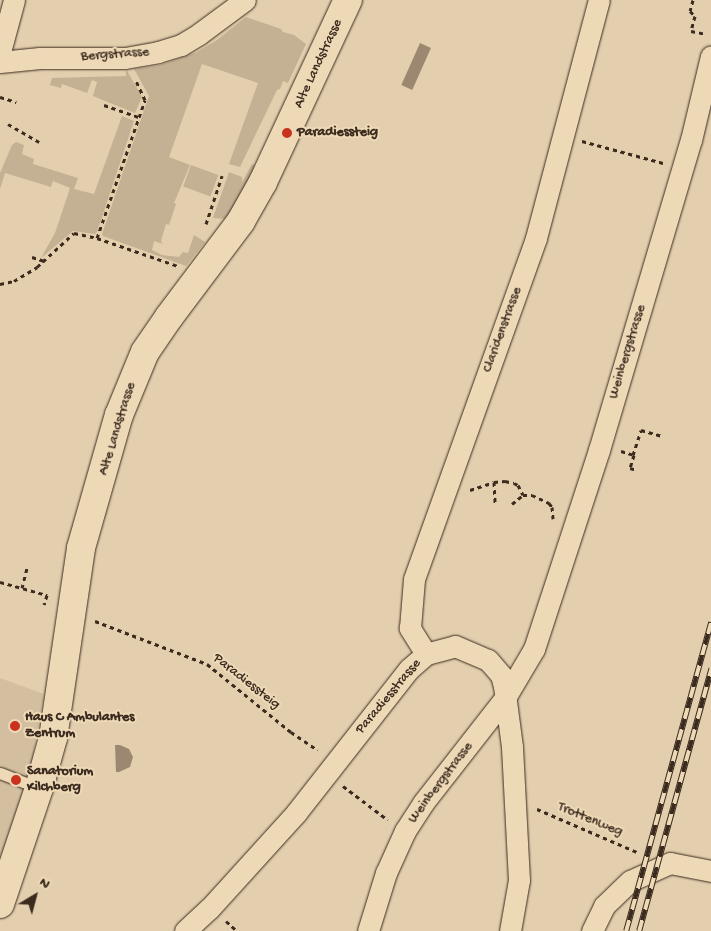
<!DOCTYPE html>
<style>
body{margin:0}
#map{position:relative;width:711px;height:931px;overflow:hidden;background:#e3ceae;font-family:"Gochi Hand",sans-serif}
div>[style]{position:absolute}
.built>*{inset:0;background:#d3bfa0}
.green>*{inset:0;background:#c4b093;transform-origin:0 0}
.water>*{inset:0;background:#9c8871;transform-origin:0 0}
.path>*{height:3px;margin-top:-1.5px;transform-origin:0;background:repeating-linear-gradient(90deg,#3b2a1e 0 4px,transparent 0 8px)}
.roads{filter:drop-shadow(0 0 1px #3b2a1e) drop-shadow(0 0 1px #3b2a1e)}
.service>*{height:11px;margin:-5.5px;padding:0 5.5px;transform-origin:5.5px;border-radius:5.5px;background:#eed9b7}
.minor>*{height:21px;margin:-10.5px;padding:0 10.5px;transform-origin:10.5px;border-radius:10.5px;background:#eed9b7}
.tertiary>*{height:28px;margin:-14px;padding:0 14px;transform-origin:14px;border-radius:14px;background:#eed9b7}
.rail>*{height:5.5px;margin-top:-2.75px;transform-origin:0;background:repeating-linear-gradient(90deg,#eed9b7 0 11px,#3b2a1e 0 22px);box-sizing:border-box;border-block:1px solid #3b2a1e}
.dots>*{width:14px;height:14px;translate:-50% -50%;box-sizing:border-box;border:2px solid #eed9b7;border-radius:50%}
span{translate:-50% -50%;white-space:nowrap;text-align:center;line-height:1.15;-webkit-text-stroke:4px #eed9b7;paint-order:stroke}
.street-label{font-size:14px;color:#3b2a1e}
.poi-label{font-size:14px;color:#3b2a1e;font-weight:700}
.left{translate:0 -50%;text-align:left}
.north{position:absolute;left:10px;top:871px;width:50px;height:50px;-webkit-text-stroke:4px #eed9b7;paint-order:stroke;rotate:37deg;font-size:14px;font-weight:700;line-height:20px;text-align:center;color:#3b2a1e}
.north::after{content:'';display:block;margin:auto;width:18px;height:22px;background:#3b2a1e;clip-path:polygon(50% 0,100% 100%,50% 72%,0 100%)}
</style>
<div id="map">
<div class="built">
<i style="clip-path:polygon(0 678px,44px 694px,33px 756px,38px 759px,0 875px)"></i>
</div>
<div class="green">
<i style="clip-path:polygon(246px 17px,281px 29px,283px 32px,294px 35px,306px 44px,288px 83px,283px 81px,280px 89px,277px 90px,240px 167px,229px 164px,258px 83px,202px 64px,169px 157px,190px 165px,174px 203px,176px 204px,169px 225px,166px 224px,161px 241px,163px 244px,154px 241px,152px 250px,162px 255px,179px 257px,183px 252px,188px 253px,194px 235px,205px 242px,186px 266px,103px 236px,102px 234px,149px 96px,134px 69px,160px 65px,197px 52px,217px 40px)"></i>
<i style="clip-path:polygon(126px 69px,142px 97px,135px 113px,93px 96px,97px 82px,92px 80px,87px 93px,62px 84px,61px 88px,50px 85px,52px 78px,126px 76px)"></i>
<i style="clip-path:polygon(122px 116px,134px 121px,97px 232px,95px 234px,73px 231px,41px 258px,55px 233px,70px 188px,53px 181px,51px 187px,5px 173px,0 189px,0 173px,12px 145px,16px 142px,24px 145px,22px 154px,34px 159px,33px 164px,78px 178px,74px 189px,94px 194px)"></i>
<i style="clip-path:polygon(252px 164px,257px 166px,243px 196px,225px 219px,213px 218px,229px 172px,242px 177px,242px 182px)"></i>
<i style="left:191px;top:165px;width:29px;height:23px;rotate:20deg"></i>
</div>
<div class="water">
<i style="left:420px;top:43px;width:12px;height:46px;rotate:24deg"></i>
<i style="clip-path:polygon(120px 745px,129px 749px,133px 757px,130px 767px,119px 772px,116px 772px,115px 745px)"></i>
</div>
<div class="path">
<i style="left:693px;top:0;width:11px;rotate:105deg"></i>
<i style="left:690px;top:11px;width:7px;rotate:45deg"></i>
<i style="left:695px;top:16px;width:16px;rotate:105deg"></i>
<i style="left:691px;top:31px;width:15px;rotate:11deg"></i>
<i style="left:0;top:97px;width:17px;rotate:17deg"></i>
<i style="left:104px;top:105px;width:37px;rotate:19deg"></i>
<i style="left:8px;top:124px;width:36px;rotate:30deg"></i>
<i style="left:582px;top:141px;width:84px;rotate:15.2deg"></i>
<i style="left:206px;top:224px;width:51px;rotate:-71.6deg"></i>
<i style="left:97px;top:238px;width:146px;rotate:-70.8deg"></i>
<i style="left:145px;top:100px;width:23px;rotate:-115deg"></i>
<i style="left:32px;top:257px;width:13px;rotate:18deg"></i>
<i style="left:0;top:284px;width:14px;rotate:-12deg"></i>
<i style="left:14px;top:281px;width:27px;rotate:-31deg"></i>
<i style="left:37px;top:267px;width:50px;rotate:-42.6deg"></i>
<i style="left:74px;top:233px;width:24px;rotate:12deg"></i>
<i style="left:97px;top:238px;width:86px;rotate:19.1deg"></i>
<i style="left:621px;top:451px;width:14px;rotate:17deg"></i>
<i style="left:634px;top:455px;width:14px;rotate:107deg"></i>
<i style="left:630px;top:468px;width:7px;rotate:16deg"></i>
<i style="left:633px;top:455px;width:26px;rotate:-72deg"></i>
<i style="left:641px;top:430px;width:22px;rotate:16deg"></i>
<i style="left:494px;top:482px;width:11px;rotate:-5deg"></i>
<i style="left:505px;top:481px;width:9px;rotate:13deg"></i>
<i style="left:514px;top:483px;width:4px;rotate:27deg"></i>
<i style="left:518px;top:485px;width:11px;rotate:63deg"></i>
<i style="left:470px;top:490px;width:25px;rotate:-18deg"></i>
<i style="left:494px;top:482px;width:21px;rotate:87deg"></i>
<i style="left:512px;top:504px;width:14px;rotate:-39deg"></i>
<i style="left:523px;top:495px;width:9px"></i>
<i style="left:532px;top:495px;width:19px;rotate:25deg"></i>
<i style="left:549px;top:503px;width:5px;rotate:53deg"></i>
<i style="left:552px;top:507px;width:12px;rotate:85deg"></i>
<i style="left:0;top:582px;width:49px;rotate:15.5deg"></i>
<i style="left:47px;top:595px;width:10px;rotate:107deg"></i>
<i style="left:22px;top:588px;width:21px;rotate:-76deg"></i>
<i style="left:95px;top:621px;width:120px;rotate:21deg"></i>
<i style="left:207px;top:664px;width:108px;rotate:39deg"></i>
<i style="left:291px;top:732px;width:32px;rotate:34deg"></i>
<i style="left:343px;top:786px;width:56px;rotate:37.1deg"></i>
<i style="left:537px;top:809px;width:111px;rotate:23.3deg"></i>
<i style="left:226px;top:921px;width:15px;rotate:42deg"></i>
</div>
<div class="roads">
<div class="service">
<i style="left:0;top:773px;width:42px;rotate:21deg"></i>
</div>
<div class="minor">
<i style="left:0;top:52px;width:54px;rotate:-74.9deg"></i>
<i style="left:0;top:62px;width:40px;rotate:-5.7deg"></i>
<i style="left:40px;top:58px;width:85px"></i>
<i style="left:125px;top:58px;width:34px;rotate:-10deg"></i>
<i style="left:158px;top:52px;width:24px;rotate:-17deg"></i>
<i style="left:181px;top:45px;width:21px;rotate:-31deg"></i>
<i style="left:199px;top:34px;width:57px;rotate:-36.5deg"></i>
<i style="left:426px;top:654px;width:31px;rotate:-122deg"></i>
<i style="left:410px;top:628px;width:49px;rotate:-85.3deg"></i>
<i style="left:414px;top:579px;width:362px;rotate:-70.3deg"></i>
<i style="left:536px;top:238px;width:246px;rotate:-75.2deg"></i>
<i style="left:185px;top:931px;width:33px;rotate:-43deg"></i>
<i style="left:209px;top:909px;width:130px;rotate:-47.8deg"></i>
<i style="left:296px;top:813px;width:183px;rotate:-51.9deg"></i>
<i style="left:409px;top:669px;width:23px;rotate:-41deg"></i>
<i style="left:426px;top:654px;width:30px;rotate:-15deg"></i>
<i style="left:455px;top:646px;width:36px;rotate:23deg"></i>
<i style="left:488px;top:660px;width:20px;rotate:49deg"></i>
<i style="left:501px;top:675px;width:11px;rotate:75deg"></i>
<i style="left:504px;top:686px;width:62px;rotate:82.5deg"></i>
<i style="left:512px;top:747px;width:133px;rotate:87deg"></i>
<i style="left:519px;top:880px;width:52px;rotate:100deg"></i>
<i style="left:368px;top:931px;width:61px;rotate:-72.8deg"></i>
<i style="left:386px;top:873px;width:46px;rotate:-65.7deg"></i>
<i style="left:405px;top:831px;width:33px;rotate:-57deg"></i>
<i style="left:423px;top:803px;width:133px;rotate:-52deg"></i>
<i style="left:505px;top:698px;width:57px;rotate:-59.4deg"></i>
<i style="left:534px;top:649px;width:209px;rotate:-71.9deg"></i>
<i style="left:599px;top:450px;width:323px;rotate:-73.5deg"></i>
<i style="left:691px;top:140px;width:86px;rotate:-76.6deg"></i>
<i style="left:592px;top:931px;width:28px;rotate:-64deg"></i>
<i style="left:604px;top:906px;width:36px;rotate:-44deg"></i>
<i style="left:630px;top:881px;width:44px;rotate:-24.2deg"></i>
<i style="left:670px;top:863px;width:42px;rotate:11deg"></i>
</div>
<div class="tertiary">
<i style="left:0;top:904px;width:122px;rotate:-71.4deg"></i>
<i style="left:39px;top:788px;width:52px;rotate:-74.4deg"></i>
<i style="left:53px;top:738px;width:192px;rotate:-81.6deg"></i>
<i style="left:81px;top:548px;width:138px;rotate:-74.1deg"></i>
<i style="left:119px;top:415px;width:68px;rotate:-67.6deg"></i>
<i style="left:145px;top:352px;width:42px;rotate:-55.6deg"></i>
<i style="left:169px;top:317px;width:120px;rotate:-53.1deg"></i>
<i style="left:241px;top:221px;width:45px;rotate:-60.6deg"></i>
<i style="left:263px;top:182px;width:201px;rotate:-65deg"></i>
</div>
</div>
<div class="rail">
<i style="left:626px;top:931px;width:320px;rotate:-74.6deg"></i>
<i style="left:639px;top:931px;width:272px;rotate:-74.6deg"></i>
</div>
<div class="dots">
<i style="left:287px;top:133px;background:#c8321e"></i>
<i style="left:15px;top:726px;background:#c8321e"></i>
<i style="left:16px;top:780px;background:#c8321e"></i>
</div>
<div class="street-label">
<span style="left:115px;top:55px;rotate:-4deg">Bergstrasse</span>
<span style="left:319px;top:64px;rotate:-65deg">Alte Landstrasse</span>
<span style="left:503px;top:330px;rotate:-70deg">Claridenstrasse</span>
<span style="left:628px;top:352px;rotate:-73deg">Weinbergstrasse</span>
<span style="left:118px;top:429px;rotate:-73deg">Alte Landstrasse</span>
<span style="left:246px;top:682px;rotate:38deg">Paradiessteig</span>
<span style="left:389px;top:697px;rotate:-50deg">Paradiesstrasse</span>
<span style="left:441px;top:783px;rotate:-53deg">Weinbergstrasse</span>
<span style="left:590px;top:820px;rotate:23deg">Trottenweg</span>
</div>
<div class="poi-label">
<span class="left" style="left:297px;top:133px">Paradiessteig</span>
<span class="left" style="left:25px;top:726px">Haus C Ambulantes<br>Zentrum</span>
<span class="left" style="left:27px;top:780px">Sanatorium<br>Kilchberg</span>
</div>
<div class="north">N</div>
</div>
